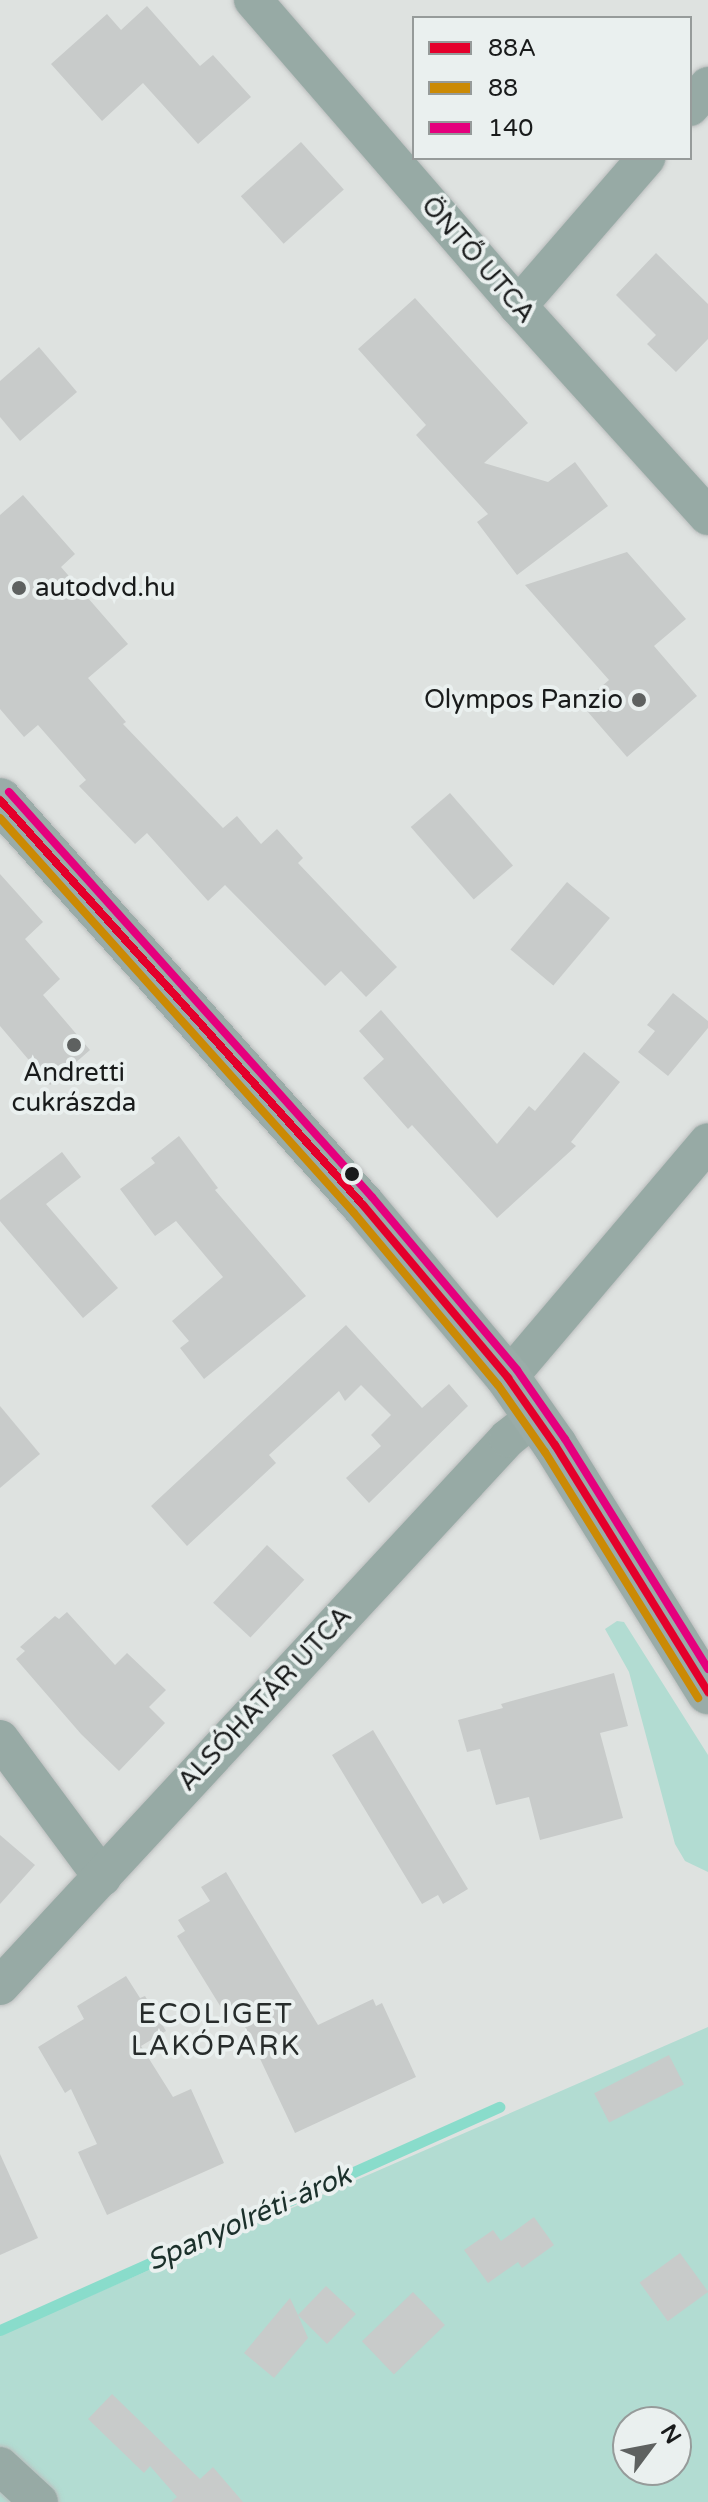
<!DOCTYPE html>
<meta charset="utf-8">
<style>
body{margin:0}
#map{position:relative;width:708px;height:2502px;overflow:hidden;background:#dee2e0;font-family:"Varela Round",sans-serif}
div>[style]{position:absolute}
.green>*{inset:0;background:#b2dcd2}
.stream>*{height:11px;margin:-5.5px;padding:0 5.5px;transform-origin:5.5px;border-radius:5.5px;background:#89dccb}
.building>*{inset:0;background:#c8cbca;transform-origin:0 0}
.roads{filter:drop-shadow(0 0 2px #bbbdbd) drop-shadow(0 0 2px #bbbdbd)}
.minor>*{height:38px;margin:-19px;padding:0 19px;transform-origin:19px;border-radius:19px;background:#97aaa5}
.major>*{height:44px;margin:-22px;padding:0 22px;transform-origin:22px;border-radius:22px;background:#9aaca8}
.bus-1>*{height:8px;margin:-4px;padding:0 4px;transform-origin:4px;border-radius:4px;background:#e4002b}
.bus-2>*{height:8px;margin:-4px;padding:0 4px;transform-origin:4px;border-radius:4px;background:#cb8a05}
.bus-3>*{height:8px;margin:-4px;padding:0 4px;transform-origin:4px;border-radius:4px;background:#e5007d}
.dots>*{width:22px;height:22px;translate:-50% -50%;box-sizing:border-box;border:4px solid #eaf0ef;border-radius:50%}
span{translate:-50% -50%;white-space:nowrap;text-align:center;line-height:1.15;-webkit-text-stroke:8px #eaf0ef;paint-order:stroke}
.street-label{font-size:26px;color:#191b1b}
.poi-label{font-size:26px;color:#191b1b}
.left{translate:0 -50%;text-align:left}
.right{translate:-100% -50%;text-align:right}
.neighbourhood-label{font-size:28px;color:#272c2b;letter-spacing:2px}
.water-label{font-size:28px;color:#1b302b;font-style:italic}
.legend{position:absolute;left:412px;top:16px;width:280px;height:144px;box-sizing:border-box;background:#eaf0ef;border:2px solid #969b9a;margin:0;padding:10px 14px;list-style:none;font-size:24px;color:#191b1b}
.legend li{display:flex;align-items:center;gap:16px;height:40px}
.legend b{width:40px;border:2px solid #969b9a}
.north{position:absolute;left:612px;top:2406px;width:80px;height:80px;box-sizing:border-box;background:#eaf0ef;border:2px solid #969b9a;border-radius:50%;rotate:58deg;font-size:22px;font-weight:700;line-height:32px;text-align:center;color:#191b1b}
.north::after{content:'';display:block;margin:auto;width:28px;height:36px;background:#5e6160;clip-path:polygon(50% 0,100% 100%,50% 72%,0 100%)}
</style>
<div id="map">
<div class="green">
<i style="clip-path:polygon(617px 1621px,624px 1622px,708px 1755px,708px 1872px,685px 1861px,675px 1844px,629px 1672px,605px 1629px)"></i>
<i style="clip-path:polygon(evenodd,708px 2027px,708px 2502px,0 2502px,0 2335px,708px 2027px,628px 2422px,676px 2422px,676px 2470px,628px 2470px,628px 2422px)"></i>
</div>
<div class="stream">
<i style="left:0;top:2330px;width:547px;rotate:-24.08deg"></i>
</div>
<div class="building">
<i style="clip-path:polygon(147px 6px,200px 66px,213px 55px,251px 97px,198px 144px,143px 83px,102px 121px,51px 64px,107px 14px,121px 30px)"></i>
<i style="left:301px;top:142px;width:64px;height:81px;rotate:48deg"></i>
<i style="clip-path:polygon(656px 253px,708px 304px,708px 339px,676px 372px,647px 344px,656px 335px,616px 295px)"></i>
<i style="clip-path:polygon(415px 298px,528px 423px,484px 463px,548px 482px,575px 462px,608px 506px,517px 575px,477px 522px,488px 514px,416px 435px,426px 425px,358px 349px)"></i>
<i style="clip-path:polygon(39px 347px,77px 392px,20px 441px,0 417px,0 381px)"></i>
<i style="clip-path:polygon(23px 495px,75px 554px,61px 567px,128px 644px,88px 678px,126px 722px,123px 724px,223px 828px,237px 816px,261px 844px,277px 829px,303px 858px,298px 863px,397px 967px,366px 997px,341px 971px,325px 986px,225px 885px,208px 901px,147px 833px,135px 844px,79px 786px,86px 780px,38px 725px,24px 737px,0 709px,0 515px)"></i>
<i style="clip-path:polygon(627px 552px,686px 619px,654px 646px,697px 696px,627px 757px,581px 704px,609px 680px,525px 585px)"></i>
<i style="left:450px;top:793px;width:96px;height:52px;rotate:49deg"></i>
<i style="clip-path:polygon(0 874px,43px 922px,25px 939px,60px 979px,43px 995px,90px 1050px,50px 1085px,0 1026px)"></i>
<i style="left:567px;top:882px;width:56px;height:88px;rotate:40deg"></i>
<i style="clip-path:polygon(673px 993px,708px 1021px,708px 1028px,668px 1076px,638px 1052px,655px 1031px,647px 1025px)"></i>
<i style="clip-path:polygon(381px 1010px,497px 1144px,529px 1106px,535px 1111px,584px 1052px,620px 1082px,571px 1142px,576px 1146px,497px 1218px,412px 1125px,408px 1129px,363px 1078px,384px 1059px,359px 1031px)"></i>
<i style="clip-path:polygon(179px 1136px,218px 1188px,215px 1190px,306px 1296px,204px 1379px,180px 1348px,189px 1341px,172px 1321px,223px 1277px,176px 1221px,155px 1236px,120px 1189px,155px 1163px,151px 1158px)"></i>
<i style="clip-path:polygon(62px 1152px,81px 1177px,46px 1204px,118px 1288px,83px 1318px,0 1221px,0 1200px)"></i>
<i style="clip-path:polygon(346px 1325px,422px 1408px,449px 1384px,468px 1406px,369px 1503px,346px 1478px,381px 1446px,371px 1435px,391px 1415px,361px 1385px,345px 1401px,339px 1391px,269px 1455px,276px 1463px,187px 1546px,151px 1506px)"></i>
<i style="clip-path:polygon(0 1406px,40px 1454px,0 1488px)"></i>
<i style="left:267px;top:1545px;width:51px;height:79px;rotate:43deg"></i>
<i style="clip-path:polygon(67px 1612px,115px 1665px,127px 1653px,166px 1690px,149px 1707px,165px 1723px,119px 1771px,81px 1734px,16px 1659px,25px 1651px,20px 1647px,55px 1616px,59px 1619px)"></i>
<i style="clip-path:polygon(614px 1673px,628px 1726px,600px 1733px,623px 1818px,540px 1840px,529px 1797px,496px 1805px,480px 1749px,467px 1752px,458px 1720px,503px 1708px,501px 1704px)"></i>
<i style="clip-path:polygon(373px 1730px,468px 1889px,443px 1904px,438px 1895px,422px 1904px,332px 1755px)"></i>
<i style="clip-path:polygon(0 1835px,35px 1865px,0 1904px)"></i>
<i style="clip-path:polygon(226px 1872px,318px 2025px,373px 1999px,376px 2006px,382px 2003px,416px 2077px,295px 2133px,239px 2014px,235px 2016px,228px 2005px,222px 2009px,177px 1936px,185px 1931px,178px 1920px,210px 1901px,201px 1887px)"></i>
<i style="clip-path:polygon(126px 1976px,140px 1998px,145px 1996px,166px 2031px,141px 2046px,173px 2097px,191px 2089px,224px 2163px,107px 2215px,78px 2152px,97px 2144px,71px 2089px,65px 2093px,38px 2047px,84px 2019px,77px 2006px)"></i>
<i style="left:669px;top:2055px;width:33px;height:84px;rotate:63deg"></i>
<i style="clip-path:polygon(0 2154px,38px 2238px,0 2255px)"></i>
<i style="clip-path:polygon(534px 2217px,554px 2245px,522px 2268px,518px 2262px,488px 2283px,464px 2250px,493px 2230px,501px 2241px)"></i>
<i style="left:680px;top:2253px;width:48px;height:50px;rotate:54deg"></i>
<i style="clip-path:polygon(326px 2286px,356px 2314px,327px 2344px,298px 2315px,308px 2338px,274px 2378px,244px 2353px,290px 2298px,298px 2315px)"></i>
<i style="left:413px;top:2292px;width:46px;height:71px;rotate:46deg"></i>
<i style="clip-path:polygon(112px 2394px,200px 2479px,213px 2467px,243px 2502px,171px 2502px,177px 2497px,150px 2466px,144px 2473px,88px 2419px)"></i>
</div>
<div class="roads">
<div class="minor">
<i style="left:253px;top:0;width:405px;rotate:49.1deg"></i>
<i style="left:518px;top:306px;width:283px;rotate:47.9deg"></i>
<i style="left:690px;top:107px;width:28px;rotate:-49deg"></i>
<i style="left:518px;top:306px;width:196px;rotate:-49.1deg"></i>
<i style="left:508px;top:1378px;width:309px;rotate:-49.7deg"></i>
<i style="left:0;top:1739px;width:172px;rotate:53.5deg"></i>
<i style="left:0;top:1986px;width:747px;rotate:-47.17deg"></i>
<i style="left:508px;top:1438px;width:34px;rotate:-38deg"></i>
<i style="left:0;top:2466px;width:53px;rotate:42.7deg"></i>
</div>
<div class="major">
<i style="left:0;top:800px;width:544px;rotate:48.13deg"></i>
<i style="left:363px;top:1205px;width:226px;rotate:50deg"></i>
<i style="left:508px;top:1378px;width:82px;rotate:55deg"></i>
<i style="left:555px;top:1445px;width:291px;rotate:58.2deg"></i>
</div>
</div>
<div class="bus-1">
<i style="left:0;top:800px;width:544px;rotate:48.13deg"></i>
<i style="left:363px;top:1205px;width:226px;rotate:50deg"></i>
<i style="left:508px;top:1378px;width:82px;rotate:55deg"></i>
<i style="left:555px;top:1445px;width:291px;rotate:58.2deg"></i>
</div>
<div class="bus-2">
<i style="left:0;top:818px;width:530px;rotate:48.13deg"></i>
<i style="left:354px;top:1213px;width:224px;rotate:50.1deg"></i>
<i style="left:498px;top:1385px;width:82px;rotate:55deg"></i>
<i style="left:545px;top:1452px;width:290px;rotate:58.1deg"></i>
</div>
<div class="bus-3">
<i style="left:9px;top:792px;width:544px;rotate:48.13deg"></i>
<i style="left:372px;top:1197px;width:226px;rotate:50deg"></i>
<i style="left:517px;top:1370px;width:84px;rotate:55.2deg"></i>
<i style="left:565px;top:1439px;width:271px;rotate:58.1deg"></i>
</div>
<div class="dots">
<i style="left:19px;top:588px;background:#5e6160"></i>
<i style="left:639px;top:700px;background:#5e6160"></i>
<i style="left:74px;top:1045px;background:#5e6160"></i>
<i style="left:352px;top:1174px;background:#191b1b"></i>
</div>
<div class="street-label">
<span style="left:478px;top:260px;rotate:49deg">ÖNTŐ UTCA</span>
<span style="left:265px;top:1699px;rotate:-47deg">ALSÓHATÁR UTCA</span>
</div>
<div class="poi-label">
<span class="left" style="left:35px;top:588px">autodvd.hu</span>
<span class="right" style="left:623px;top:700px">Olympos Panzio</span>
<span style="left:74px;top:1088px">Andretti<br>cukrászda</span>
</div>
<div class="neighbourhood-label">
<span style="left:216px;top:2030px">ECOLIGET<br>LAKÓPARK</span>
</div>
<div class="water-label">
<span style="left:249px;top:2218px;rotate:-24deg">Spanyolréti-árok</span>
</div>
<ul class="legend">
<li><b style="height:10px;background:#e4002b"></b>88A</li>
<li><b style="height:10px;background:#cb8a05"></b>88</li>
<li><b style="height:10px;background:#e5007d"></b>140</li>
</ul>
<div class="north">N</div>
</div>
